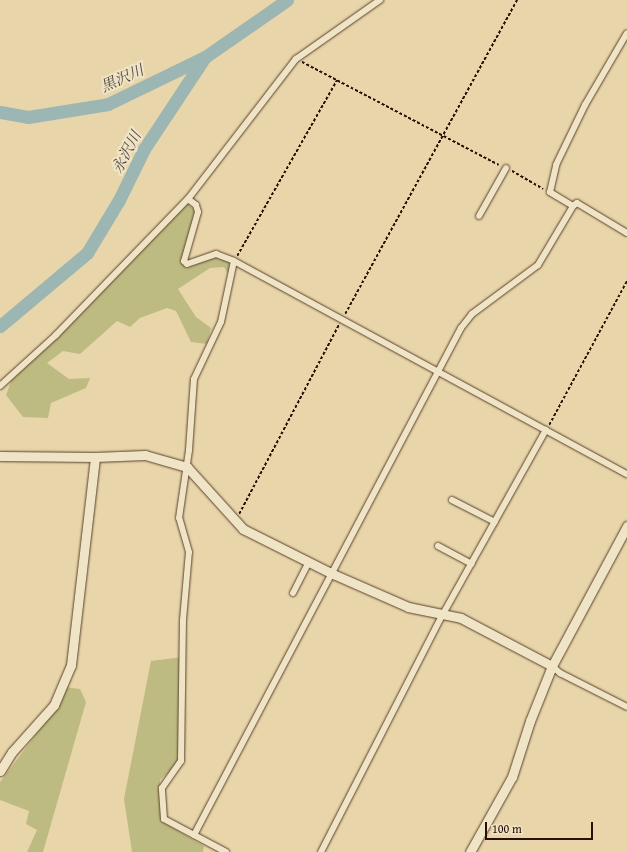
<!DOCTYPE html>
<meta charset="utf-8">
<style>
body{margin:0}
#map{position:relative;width:627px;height:852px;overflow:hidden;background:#e8d5a9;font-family:"Gentium Book Plus","Noto Serif JP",serif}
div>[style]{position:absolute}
.green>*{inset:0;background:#bebb82}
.river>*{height:13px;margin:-6.5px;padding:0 6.5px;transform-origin:6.5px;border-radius:6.5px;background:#9bb6b3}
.path>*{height:1.5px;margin-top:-0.75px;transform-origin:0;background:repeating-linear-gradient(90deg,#2a0e02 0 3px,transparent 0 5px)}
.roads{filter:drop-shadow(0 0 1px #5a402c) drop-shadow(0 0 1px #5a402c)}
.street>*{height:6px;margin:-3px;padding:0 3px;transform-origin:3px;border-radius:3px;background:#f0e4c7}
.secondary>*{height:9px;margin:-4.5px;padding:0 4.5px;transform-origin:4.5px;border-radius:4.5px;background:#f0e4c7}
span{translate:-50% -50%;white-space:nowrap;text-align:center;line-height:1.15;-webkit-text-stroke:4px #f0e4c7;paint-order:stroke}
.water-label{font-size:15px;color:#524940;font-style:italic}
.scale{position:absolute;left:485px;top:822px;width:108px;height:18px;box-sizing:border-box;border:2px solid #2a0e02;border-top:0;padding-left:5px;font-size:12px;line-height:14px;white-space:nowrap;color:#2a0e02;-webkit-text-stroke:3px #f0e4c7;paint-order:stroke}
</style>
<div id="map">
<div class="green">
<i style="clip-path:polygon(187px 203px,195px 211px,182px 260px,187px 268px,214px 257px,229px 262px,229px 275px,224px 267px,210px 268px,178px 289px,196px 317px,211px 328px,207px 344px,191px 342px,176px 311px,167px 308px,140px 318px,130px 327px,117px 321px,80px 354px,63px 351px,47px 363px,69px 379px,90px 378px,86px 388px,51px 403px,48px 418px,23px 417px,6px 395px,14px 373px)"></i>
<i style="clip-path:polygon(183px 657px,181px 761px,160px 780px,161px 821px,204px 846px,203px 852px,132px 852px,124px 799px,151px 661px)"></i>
<i style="clip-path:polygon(65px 687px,80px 689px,86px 702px,43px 852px,27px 852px,37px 830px,26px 824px,29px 811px,0 800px,0 782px,53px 712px)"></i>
</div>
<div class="river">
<i style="left:0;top:112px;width:28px;rotate:10deg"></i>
<i style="left:28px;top:117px;width:81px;rotate:-9.2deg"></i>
<i style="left:108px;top:104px;width:108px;rotate:-25.9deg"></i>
<i style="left:0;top:326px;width:114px;rotate:-40deg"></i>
<i style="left:87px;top:253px;width:62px;rotate:-58.9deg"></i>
<i style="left:119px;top:200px;width:57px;rotate:-63.9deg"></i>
<i style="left:144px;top:149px;width:110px;rotate:-56.5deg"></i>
<i style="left:205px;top:57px;width:100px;rotate:-34.8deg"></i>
</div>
<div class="path">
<i style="left:302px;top:62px;width:222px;rotate:27.6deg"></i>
<i style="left:512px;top:171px;width:36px;rotate:30deg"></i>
<i style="left:237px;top:256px;width:202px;rotate:-60.4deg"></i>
<i style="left:345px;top:314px;width:358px;rotate:-61.3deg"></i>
<i style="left:549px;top:425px;width:164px;rotate:-61.6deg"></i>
<i style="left:239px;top:514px;width:215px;rotate:-62.2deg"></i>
</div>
<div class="roads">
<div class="street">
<i style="left:188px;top:199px;width:10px;rotate:37deg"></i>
<i style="left:196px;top:205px;width:7px;rotate:74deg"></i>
<i style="left:198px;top:212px;width:51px;rotate:105.9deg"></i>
<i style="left:184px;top:261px;width:4px;rotate:45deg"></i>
<i style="left:187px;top:264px;width:31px;rotate:-19deg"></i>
<i style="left:216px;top:254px;width:19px;rotate:21deg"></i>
<i style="left:234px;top:261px;width:447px;rotate:28.5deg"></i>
<i style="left:573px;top:206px;width:27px;rotate:-149deg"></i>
<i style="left:550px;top:192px;width:28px;rotate:-77deg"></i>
<i style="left:556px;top:165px;width:67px;rotate:-64.2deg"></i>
<i style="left:585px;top:105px;width:83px;rotate:-59.7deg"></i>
<i style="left:479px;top:216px;width:55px;rotate:-60.6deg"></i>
<i style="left:0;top:386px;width:76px;rotate:-42.3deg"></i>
<i style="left:56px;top:335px;width:190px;rotate:-45.9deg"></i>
<i style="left:188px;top:199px;width:177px;rotate:-52.4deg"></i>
<i style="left:296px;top:59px;width:103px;rotate:-35.1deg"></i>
<i style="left:452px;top:500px;width:48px;rotate:27.1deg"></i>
<i style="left:438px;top:546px;width:38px;rotate:28deg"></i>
<i style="left:293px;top:593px;width:35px;rotate:-63deg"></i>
<i style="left:552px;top:666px;width:11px;rotate:41deg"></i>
<i style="left:560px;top:673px;width:75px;rotate:26.9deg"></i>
<i style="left:194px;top:835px;width:573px;rotate:-62.23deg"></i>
<i style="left:461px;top:328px;width:18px;rotate:-52deg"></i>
<i style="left:472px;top:314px;width:82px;rotate:-36.6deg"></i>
<i style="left:538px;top:265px;width:69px;rotate:-59.3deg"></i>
<i style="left:573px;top:206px;width:5px;rotate:-37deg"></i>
<i style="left:577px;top:203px;width:58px;rotate:31deg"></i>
<i style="left:226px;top:852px;width:70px;rotate:-152deg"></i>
<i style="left:164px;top:819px;width:31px;rotate:-94deg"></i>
<i style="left:162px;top:788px;width:33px;rotate:-55deg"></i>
<i style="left:181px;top:761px;width:141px;rotate:-89.2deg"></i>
<i style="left:183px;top:620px;width:68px;rotate:-85deg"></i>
<i style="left:189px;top:552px;width:35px;rotate:-106deg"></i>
<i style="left:179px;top:518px;width:69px;rotate:-81.6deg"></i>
<i style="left:189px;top:450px;width:71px;rotate:-86deg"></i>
<i style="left:194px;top:379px;width:63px;rotate:-64.7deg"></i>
<i style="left:221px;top:322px;width:62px;rotate:-78deg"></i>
<i style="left:321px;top:852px;width:267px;rotate:-62.9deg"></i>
<i style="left:443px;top:614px;width:211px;rotate:-60.8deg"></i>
</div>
<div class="secondary">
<i style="left:0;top:456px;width:95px;rotate:0.6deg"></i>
<i style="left:95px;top:457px;width:50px;rotate:-2.3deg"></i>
<i style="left:145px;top:455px;width:44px;rotate:15.9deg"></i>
<i style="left:187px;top:467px;width:84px;rotate:47.9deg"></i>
<i style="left:243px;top:529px;width:101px;rotate:26.6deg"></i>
<i style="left:333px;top:574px;width:82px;rotate:23.7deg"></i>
<i style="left:408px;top:607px;width:54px;rotate:11.7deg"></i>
<i style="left:461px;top:618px;width:103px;rotate:27.8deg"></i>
<i style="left:0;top:771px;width:22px;rotate:-58deg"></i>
<i style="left:12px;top:752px;width:63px;rotate:-48.2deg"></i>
<i style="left:54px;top:705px;width:43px;rotate:-67deg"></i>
<i style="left:71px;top:665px;width:209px;rotate:-83.4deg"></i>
<i style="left:470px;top:852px;width:86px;rotate:-60.8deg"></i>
<i style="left:512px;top:777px;width:59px;rotate:-72.2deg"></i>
<i style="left:530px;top:721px;width:59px;rotate:-68.2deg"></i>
<i style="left:552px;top:666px;width:159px;rotate:-61.8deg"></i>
</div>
</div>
<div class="water-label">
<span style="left:122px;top:78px;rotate:-24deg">黒沢川</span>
<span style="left:126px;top:152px;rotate:-62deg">永沢川</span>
</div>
<div class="scale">100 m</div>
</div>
